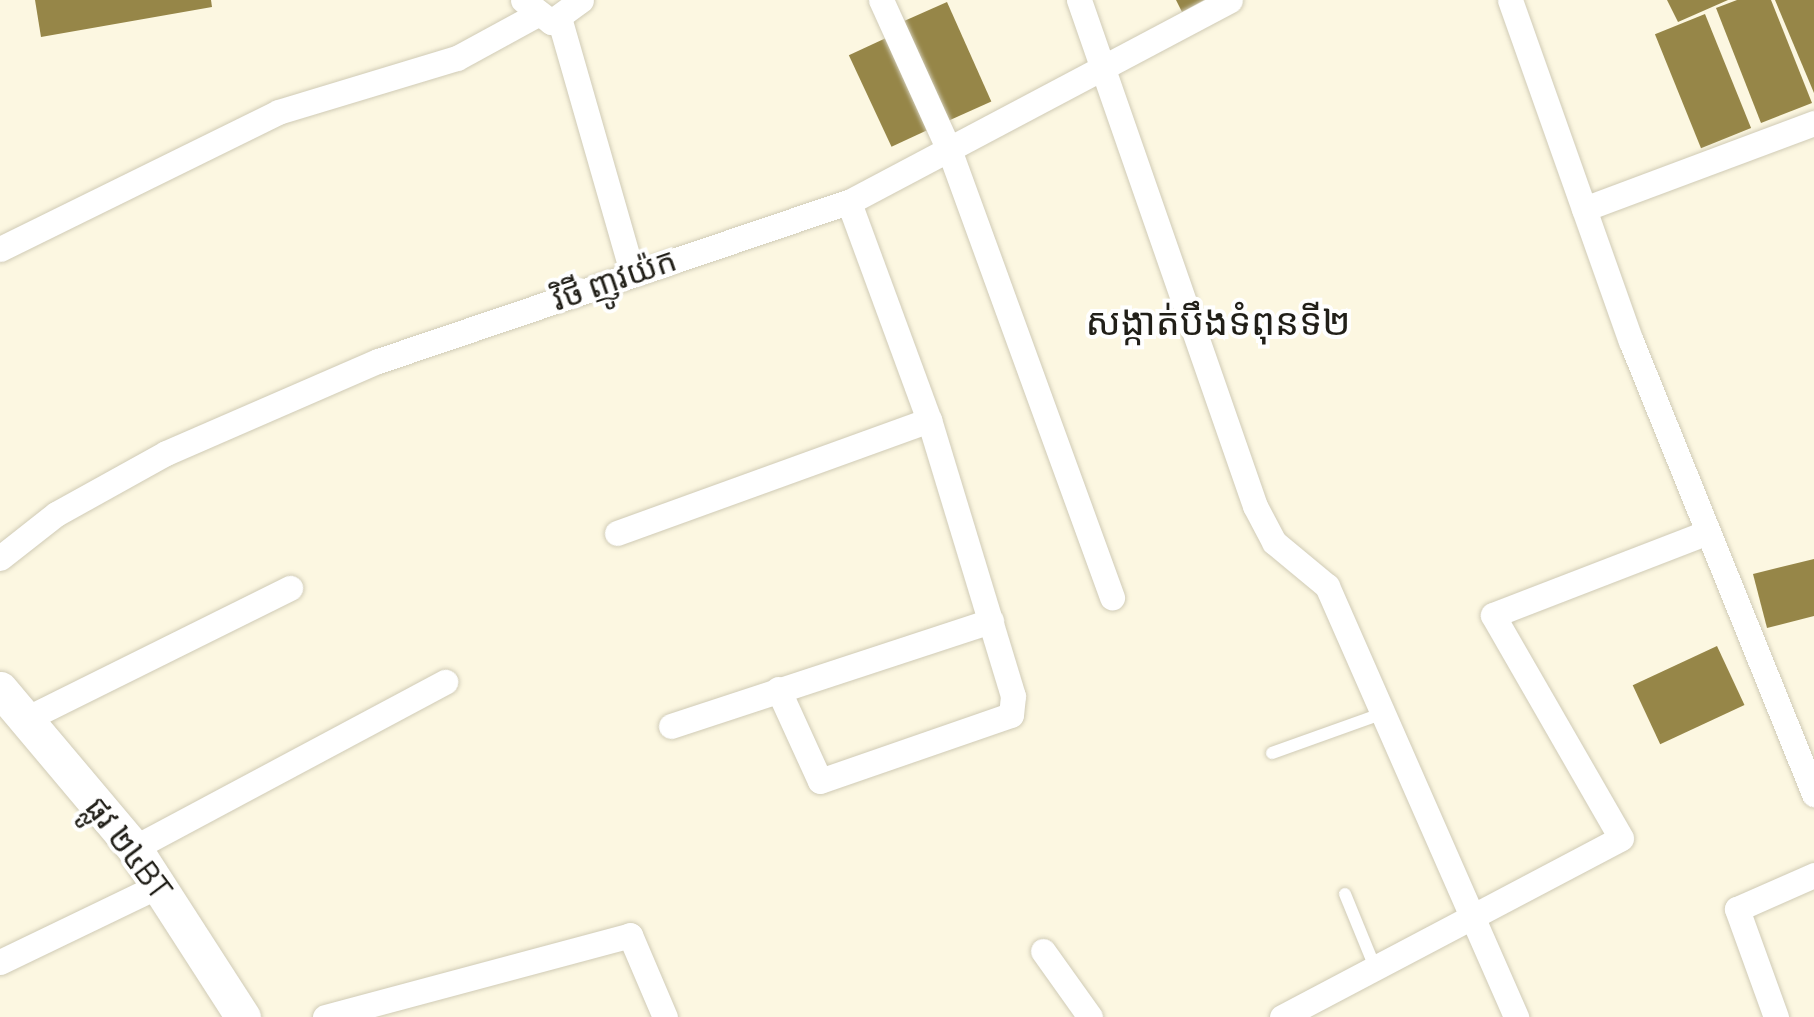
<!DOCTYPE html>
<meta charset="utf-8">
<style>
body{margin:0}
#map{position:relative;width:1814px;height:1017px;overflow:hidden;background:#fcf7e1;font-family:Manrope,"Noto Sans Khmer",sans-serif}
div>[style]{position:absolute}
.building>*{inset:0;background:#968648;transform-origin:0 0}
.roads{filter:drop-shadow(0 0 2px #d0cbb6) drop-shadow(0 0 2px #d0cbb6)}
.lane>*{height:12px;margin:-6px;padding:0 6px;transform-origin:6px;border-radius:6px;background:#fff}
.street>*{height:25px;margin:-12.5px;padding:0 12.5px;transform-origin:12.5px;border-radius:12.5px;background:#fff}
.secondary>*{height:35px;margin:-17.5px;padding:0 17.5px;transform-origin:17.5px;border-radius:17.5px;background:#fff}
span{translate:-50% -50%;white-space:nowrap;text-align:center;line-height:1.15;-webkit-text-stroke:8px #fff;paint-order:stroke}
.street-label{font-size:32px;color:#211f18}
.quarter-label{font-size:38px;color:#211f18}
</style>
<div id="map">
<div class="building">
<i style="clip-path:polygon(35px 0,211px 0,212px 7px,41px 37px)"></i>
<i style="clip-path:polygon(1176px 0,1204px 0,1182px 12px)"></i>
<i style="clip-path:polygon(1667px 0,1728px 0,1678px 22px)"></i>
<i style="clip-path:polygon(1737px 0,1771px 0,1812px 103px,1761px 123px,1716px 8px)"></i>
<i style="clip-path:polygon(1775px 0,1814px 0,1814px 93px)"></i>
<i style="left:947px;top:2px;width:109px;height:50px;rotate:66deg"></i>
<i style="left:1705px;top:14px;width:123px;height:54px;rotate:68deg"></i>
<i style="left:886px;top:38px;width:101px;height:41px;rotate:65deg"></i>
<i style="clip-path:polygon(1814px 559px,1814px 616px,1767px 628px,1753px 574px)"></i>
<i style="left:1717px;top:646px;width:65px;height:93px;rotate:65deg"></i>
</div>
<div class="roads">
<div class="lane">
<i style="left:1272px;top:753px;width:113px;rotate:-19.7deg"></i>
<i style="left:1345px;top:894px;width:77px;rotate:67.8deg"></i>
</div>
<div class="street">
<i style="left:523px;top:0;width:36px;rotate:38deg"></i>
<i style="left:551px;top:22px;width:37px;rotate:-36deg"></i>
<i style="left:881px;top:0;width:167px;rotate:65.6deg"></i>
<i style="left:950px;top:152px;width:474px;rotate:70deg"></i>
<i style="left:1079px;top:0;width:536px;rotate:70.82deg"></i>
<i style="left:1255px;top:506px;width:41px;rotate:62.2deg"></i>
<i style="left:1274px;top:542px;width:69px;rotate:39.7deg"></i>
<i style="left:1327px;top:586px;width:471px;rotate:66.3deg"></i>
<i style="left:1510px;top:0;width:362px;rotate:70.5deg"></i>
<i style="left:1631px;top:341px;width:489px;rotate:68deg"></i>
<i style="left:560px;top:21px;width:261px;rotate:74deg"></i>
<i style="left:1584px;top:209px;width:246px;rotate:-20.5deg"></i>
<i style="left:0;top:249px;width:310px;rotate:-26.2deg"></i>
<i style="left:278px;top:112px;width:187px;rotate:-16.8deg"></i>
<i style="left:457px;top:58px;width:88px;rotate:-28.6deg"></i>
<i style="left:617px;top:533px;width:332px;rotate:-19.9deg"></i>
<i style="left:0;top:558px;width:71px;rotate:-38.2deg"></i>
<i style="left:56px;top:514px;width:126px;rotate:-29deg"></i>
<i style="left:166px;top:453px;width:231px;rotate:-23.5deg"></i>
<i style="left:378px;top:361px;width:497px;rotate:-18.7deg"></i>
<i style="left:849px;top:202px;width:431px;rotate:-27.9deg"></i>
<i style="left:778px;top:689px;width:101px;rotate:65.5deg"></i>
<i style="left:820px;top:781px;width:202px;rotate:-19.1deg"></i>
<i style="left:1011px;top:715px;width:19px;rotate:-84deg"></i>
<i style="left:1013px;top:696px;width:288px;rotate:-106.9deg"></i>
<i style="left:929px;top:420px;width:232px;rotate:-110.2deg"></i>
<i style="left:26px;top:719px;width:295px;rotate:-26.4deg"></i>
<i style="left:671px;top:726px;width:337px;rotate:-18.2deg"></i>
<i style="left:134px;top:848px;width:353px;rotate:-28.1deg"></i>
<i style="left:1043px;top:951px;width:81px;rotate:54.5deg"></i>
<i style="left:0;top:962px;width:178px;rotate:-25.7deg"></i>
<i style="left:325px;top:1017px;width:316px;rotate:-15deg"></i>
<i style="left:630px;top:935px;width:89px;rotate:66.9deg"></i>
<i style="left:1282px;top:1017px;width:383px;rotate:-27.8deg"></i>
<i style="left:1621px;top:838px;width:257px;rotate:-119.9deg"></i>
<i style="left:1493px;top:615px;width:230px;rotate:-21.1deg"></i>
<i style="left:1776px;top:1017px;width:115px;rotate:-109.9deg"></i>
<i style="left:1737px;top:909px;width:84px;rotate:-23.8deg"></i>
</div>
<div class="secondary">
<i style="left:0;top:689px;width:208px;rotate:49.9deg"></i>
<i style="left:134px;top:848px;width:201px;rotate:57.2deg"></i>
</div>
</div>
<div class="street-label">
<span style="left:614px;top:279px;rotate:-19deg">វិថី ញូវយ៉ក</span>
<span style="left:129px;top:848px;rotate:53deg">ផ្លូវ ២៤BT</span>
</div>
<div class="quarter-label">
<span style="left:1218px;top:321px">សង្កាត់បឹងទំពុនទី២</span>
</div>
</div>
